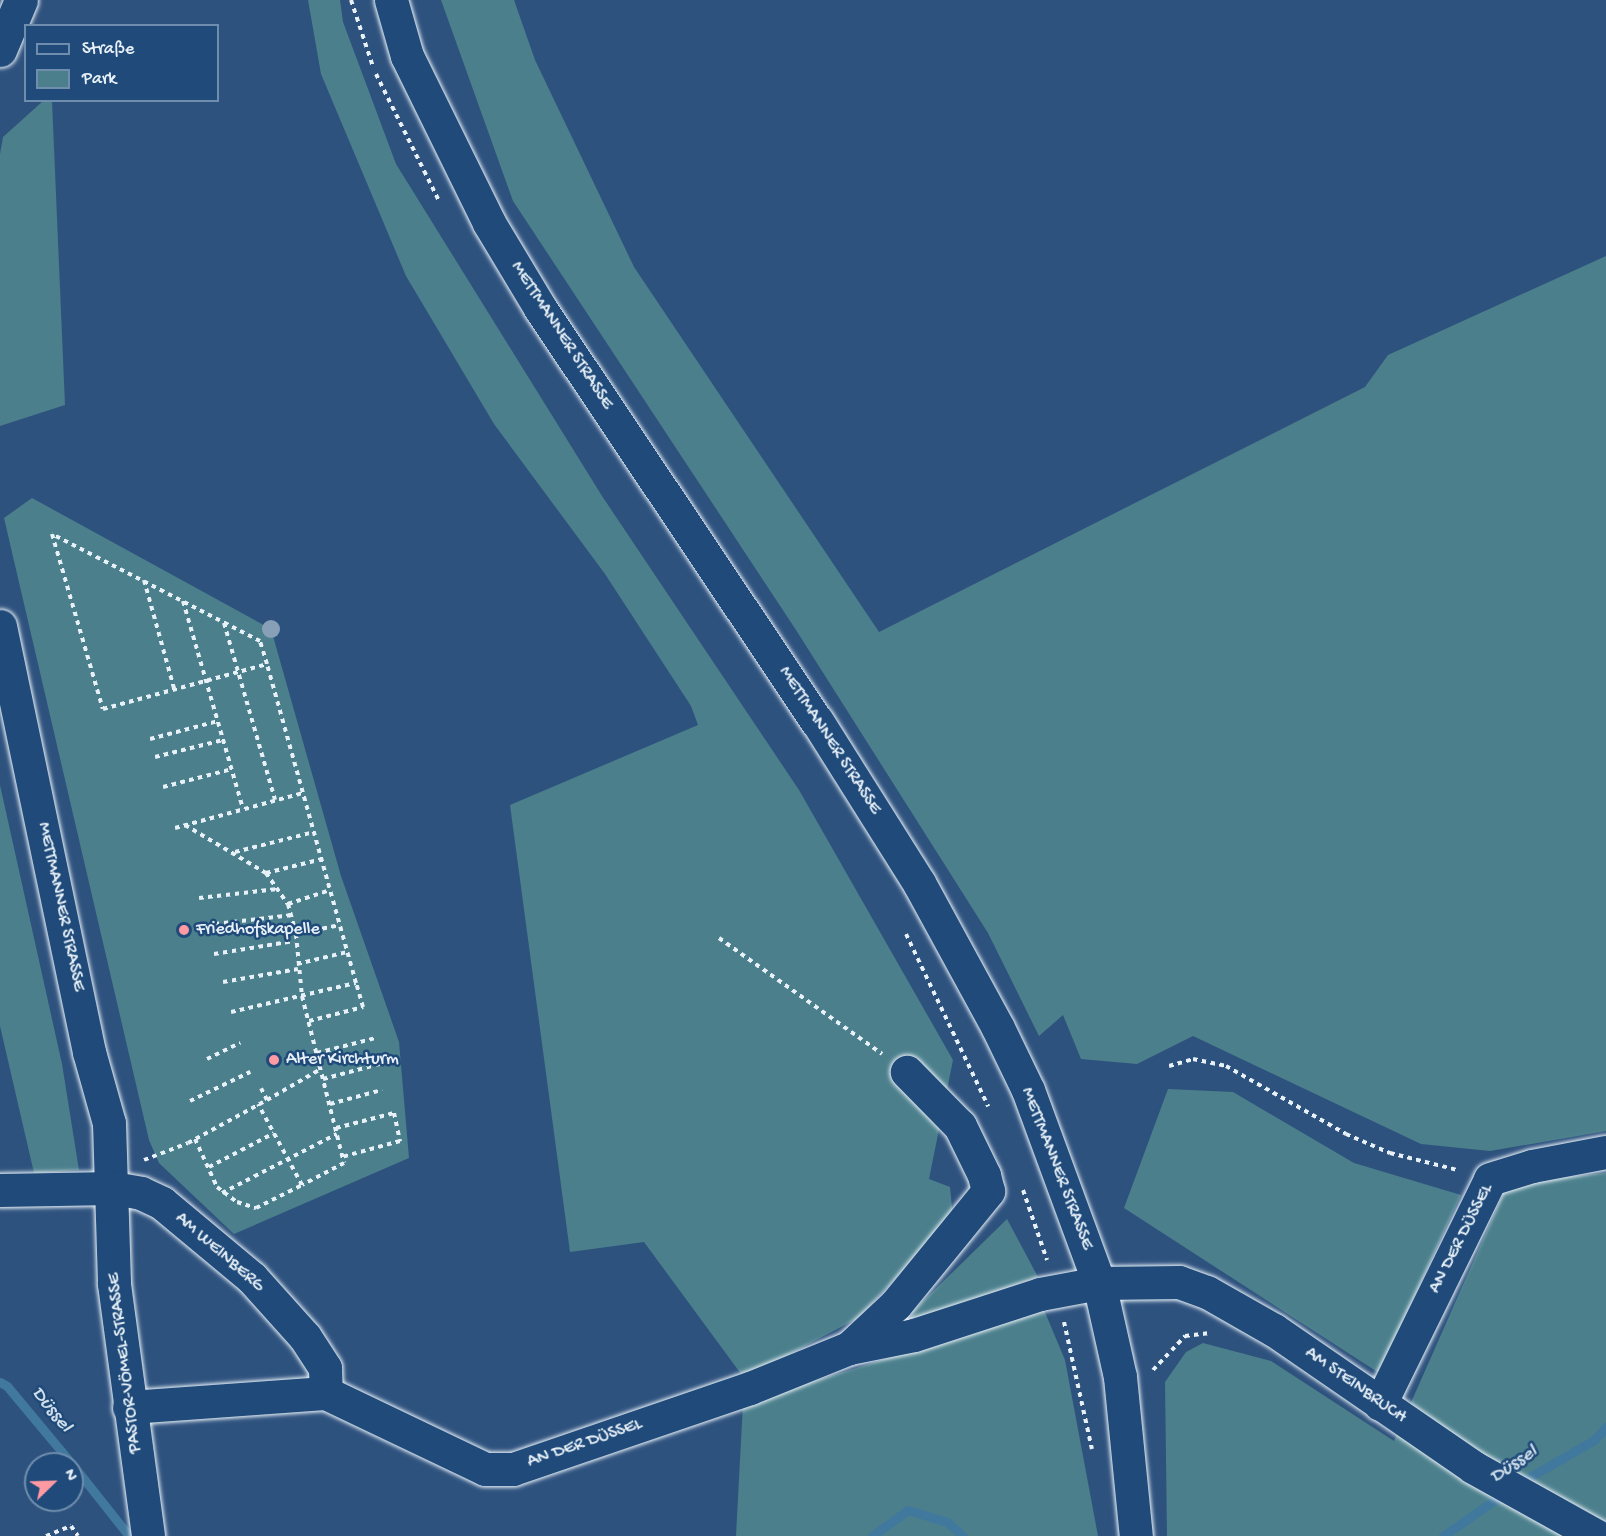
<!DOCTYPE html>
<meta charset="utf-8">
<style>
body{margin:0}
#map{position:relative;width:1606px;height:1536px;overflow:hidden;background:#2e527e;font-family:"Gochi Hand",sans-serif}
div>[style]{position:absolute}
.green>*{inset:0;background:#4b7f8c}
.stream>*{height:9px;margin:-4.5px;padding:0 4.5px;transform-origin:4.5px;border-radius:4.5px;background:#41789e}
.path>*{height:4px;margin-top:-2px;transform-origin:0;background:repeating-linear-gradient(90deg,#e8f1f8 0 4.5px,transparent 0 9px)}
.roads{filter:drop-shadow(0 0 2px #e8f1f8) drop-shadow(0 0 2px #e8f1f8)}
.minor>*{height:33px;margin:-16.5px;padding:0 16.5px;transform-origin:16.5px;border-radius:16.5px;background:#1f4a7a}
.major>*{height:33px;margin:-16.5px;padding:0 16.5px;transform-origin:16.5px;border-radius:16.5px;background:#1f4a7a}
.trees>*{width:18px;height:18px;margin:-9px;border-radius:50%;background:#87a0b8}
.dots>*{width:16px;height:16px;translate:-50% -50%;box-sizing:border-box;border:3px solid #1f4a7a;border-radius:50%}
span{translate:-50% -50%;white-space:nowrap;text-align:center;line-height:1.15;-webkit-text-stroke:5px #1f4a7a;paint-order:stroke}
.street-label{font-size:18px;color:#e8f1f8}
.poi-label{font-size:18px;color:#e8f1f8}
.left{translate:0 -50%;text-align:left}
.water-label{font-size:20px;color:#cfdfea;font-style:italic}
.legend{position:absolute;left:24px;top:24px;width:195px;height:78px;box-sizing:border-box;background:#1f4a7a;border:2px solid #6f8dac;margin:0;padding:8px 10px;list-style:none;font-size:18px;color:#e8f1f8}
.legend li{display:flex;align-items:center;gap:12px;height:30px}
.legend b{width:30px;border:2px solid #6f8dac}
.north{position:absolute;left:24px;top:1452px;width:60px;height:60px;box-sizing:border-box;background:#1f4a7a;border:2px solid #6f8dac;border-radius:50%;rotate:67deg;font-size:16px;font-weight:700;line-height:24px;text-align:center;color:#e8f1f8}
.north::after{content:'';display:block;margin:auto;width:21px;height:27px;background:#ff9aa2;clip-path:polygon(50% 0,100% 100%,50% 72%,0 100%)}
</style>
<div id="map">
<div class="green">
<i style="clip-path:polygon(308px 0,340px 0,343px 22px,396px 164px,602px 496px,799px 790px,953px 1060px,929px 1179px,950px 1187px,953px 1218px,858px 1318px,744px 1378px,644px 1242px,570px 1252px,510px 805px,698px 725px,691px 706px,605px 574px,494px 424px,406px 276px,321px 74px)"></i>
<i style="clip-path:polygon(441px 0,514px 0,535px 60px,634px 267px,879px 632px,1365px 387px,1388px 355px,1606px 256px,1606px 1131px,1490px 1151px,1421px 1144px,1193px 1036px,1137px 1064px,1081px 1059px,1063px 1015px,1039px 1036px,988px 933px,796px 630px,513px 201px)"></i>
<i style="clip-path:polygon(43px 101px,52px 101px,65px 405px,0 426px,0 154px,3px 137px)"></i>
<i style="clip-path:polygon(32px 498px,271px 629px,341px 876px,399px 1042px,409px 1158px,234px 1234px,159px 1163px,149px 1140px,4px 518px)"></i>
<i style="clip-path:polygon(0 785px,62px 1064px,79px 1170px,34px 1173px,0 1026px)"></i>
<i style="clip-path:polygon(1168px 1089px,1233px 1092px,1354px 1163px,1461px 1195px,1379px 1373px,1124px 1208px)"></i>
<i style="clip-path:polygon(1606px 1173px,1606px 1536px,1167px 1536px,1165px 1382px,1186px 1352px,1203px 1343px,1271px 1361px,1394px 1441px,1508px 1183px)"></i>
<i style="clip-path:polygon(1007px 1219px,1038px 1277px,909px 1322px,913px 1311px)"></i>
<i style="clip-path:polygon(1044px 1310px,1065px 1360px,1098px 1536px,736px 1536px,743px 1403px)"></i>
</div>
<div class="stream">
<i style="left:0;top:1382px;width:8px;rotate:30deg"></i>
<i style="left:7px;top:1386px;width:102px;rotate:50.2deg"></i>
<i style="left:72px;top:1464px;width:92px;rotate:51.6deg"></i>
<i style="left:1518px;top:1484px;width:88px;rotate:-30.1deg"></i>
<i style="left:1594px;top:1440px;width:18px;rotate:-47deg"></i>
<i style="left:872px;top:1536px;width:44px;rotate:-35.8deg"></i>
<i style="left:908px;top:1510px;width:41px;rotate:17.1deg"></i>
<i style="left:947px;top:1522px;width:21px;rotate:41deg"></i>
<i style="left:1443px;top:1536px;width:77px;rotate:-34.9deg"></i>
</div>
<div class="path">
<i style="left:351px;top:0;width:71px;rotate:71.8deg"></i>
<i style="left:376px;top:74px;width:140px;rotate:63.6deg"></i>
<i style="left:144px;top:580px;width:112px;rotate:74.5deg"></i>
<i style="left:183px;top:601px;width:216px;rotate:73.9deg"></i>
<i style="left:224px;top:623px;width:184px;rotate:73.9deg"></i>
<i style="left:150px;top:739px;width:70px;rotate:-14.8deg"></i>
<i style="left:155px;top:757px;width:70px;rotate:-14deg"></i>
<i style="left:163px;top:787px;width:71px;rotate:-14.6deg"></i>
<i style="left:185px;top:825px;width:94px;rotate:30.7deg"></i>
<i style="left:266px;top:873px;width:38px;rotate:55deg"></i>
<i style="left:288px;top:904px;width:31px;rotate:75deg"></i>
<i style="left:296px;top:934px;width:62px;rotate:84.5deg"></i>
<i style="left:302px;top:996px;width:172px;rotate:75.9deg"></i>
<i style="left:344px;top:1163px;width:47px;rotate:152.4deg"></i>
<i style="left:302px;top:1185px;width:92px;rotate:-118.5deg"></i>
<i style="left:175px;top:828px;width:133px;rotate:-15.3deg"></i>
<i style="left:235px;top:852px;width:81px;rotate:-14.2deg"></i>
<i style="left:266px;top:873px;width:58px;rotate:-14deg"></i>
<i style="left:199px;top:898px;width:79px;rotate:-6.6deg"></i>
<i style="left:288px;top:904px;width:44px;rotate:-18.4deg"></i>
<i style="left:206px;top:925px;width:87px;rotate:-6.6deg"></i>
<i style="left:296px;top:934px;width:45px;rotate:-11.6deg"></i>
<i style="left:906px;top:934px;width:191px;rotate:64.5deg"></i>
<i style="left:719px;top:938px;width:200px;rotate:35.4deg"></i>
<i style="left:214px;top:954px;width:81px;rotate:-9.2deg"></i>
<i style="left:297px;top:964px;width:51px;rotate:-13.5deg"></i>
<i style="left:223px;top:982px;width:76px;rotate:-9.8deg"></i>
<i style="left:231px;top:1012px;width:128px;rotate:-13.1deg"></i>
<i style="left:356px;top:983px;width:331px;rotate:-105.6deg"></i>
<i style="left:267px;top:664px;width:24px;rotate:-107deg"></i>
<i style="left:260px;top:641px;width:234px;rotate:-152.8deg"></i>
<i style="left:52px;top:534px;width:182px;rotate:73.8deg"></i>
<i style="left:103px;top:709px;width:170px;rotate:-15.3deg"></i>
<i style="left:309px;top:1021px;width:56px;rotate:-14.5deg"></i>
<i style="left:363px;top:1007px;width:25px;rotate:-106deg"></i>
<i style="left:317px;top:1053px;width:61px;rotate:-14.3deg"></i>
<i style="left:207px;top:1059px;width:37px;rotate:-26deg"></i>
<i style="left:1169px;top:1066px;width:25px;rotate:-16deg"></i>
<i style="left:1193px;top:1059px;width:34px;rotate:12deg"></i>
<i style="left:1226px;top:1066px;width:138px;rotate:29.5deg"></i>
<i style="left:1346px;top:1134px;width:48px;rotate:23.4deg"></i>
<i style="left:1390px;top:1153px;width:69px;rotate:14.2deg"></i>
<i style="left:323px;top:1079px;width:62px;rotate:-14.9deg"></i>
<i style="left:267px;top:1100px;width:62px;rotate:-29.9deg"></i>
<i style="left:190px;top:1101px;width:67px;rotate:-25.8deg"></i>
<i style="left:330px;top:1104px;width:54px;rotate:-15.1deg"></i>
<i style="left:336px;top:1128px;width:60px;rotate:-14.5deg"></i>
<i style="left:394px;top:1113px;width:29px;rotate:78deg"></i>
<i style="left:400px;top:1141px;width:60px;rotate:164.6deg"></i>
<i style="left:195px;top:1139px;width:53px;rotate:65.4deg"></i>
<i style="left:217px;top:1187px;width:25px;rotate:37deg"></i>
<i style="left:237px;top:1202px;width:20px;rotate:18deg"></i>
<i style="left:256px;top:1208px;width:51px;rotate:-26.6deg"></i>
<i style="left:144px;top:1160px;width:47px;rotate:-21.1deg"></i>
<i style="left:188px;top:1143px;width:90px;rotate:-28.6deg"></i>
<i style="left:267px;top:1100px;width:13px;rotate:-117deg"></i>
<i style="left:209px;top:1167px;width:73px;rotate:-27.6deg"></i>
<i style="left:1023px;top:1190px;width:74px;rotate:71.1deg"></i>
<i style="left:222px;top:1193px;width:129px;rotate:-27.2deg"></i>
<i style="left:1064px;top:1322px;width:130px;rotate:77.6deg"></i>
<i style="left:1153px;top:1370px;width:47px;rotate:-46.7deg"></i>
<i style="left:1185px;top:1336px;width:25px;rotate:-7deg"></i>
<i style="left:46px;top:1536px;width:27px;rotate:-22deg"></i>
<i style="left:71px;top:1526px;width:12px;rotate:55deg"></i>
</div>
<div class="roads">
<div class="minor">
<i style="left:0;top:50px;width:54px;rotate:-67.2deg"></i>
<i style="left:0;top:626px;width:435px;rotate:78.2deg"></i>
<i style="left:89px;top:1052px;width:74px;rotate:74.3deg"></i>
<i style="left:109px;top:1123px;width:161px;rotate:88.2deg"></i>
<i style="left:114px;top:1284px;width:254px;rotate:82.3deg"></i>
<i style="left:0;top:1190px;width:113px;rotate:-1deg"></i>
<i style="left:113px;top:1188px;width:28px;rotate:10deg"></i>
<i style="left:141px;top:1193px;width:23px;rotate:25deg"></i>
<i style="left:162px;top:1203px;width:117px;rotate:39.8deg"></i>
<i style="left:252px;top:1278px;width:79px;rotate:48.1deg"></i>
<i style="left:305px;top:1337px;width:37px;rotate:57deg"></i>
<i style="left:325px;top:1368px;width:25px;rotate:88deg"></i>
<i style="left:849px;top:1348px;width:64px;rotate:-43.1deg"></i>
<i style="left:896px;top:1304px;width:146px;rotate:-50.8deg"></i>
<i style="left:988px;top:1191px;width:16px;rotate:-104deg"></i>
<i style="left:984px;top:1175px;width:55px;rotate:-116.1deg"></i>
<i style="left:960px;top:1126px;width:76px;rotate:-134.5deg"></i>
<i style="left:326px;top:1393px;width:176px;rotate:25.5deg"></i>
<i style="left:485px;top:1469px;width:28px"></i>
<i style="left:513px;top:1469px;width:250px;rotate:-18.9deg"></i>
<i style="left:750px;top:1388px;width:107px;rotate:-22deg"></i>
<i style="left:849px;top:1348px;width:66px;rotate:-11.3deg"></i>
<i style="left:914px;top:1335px;width:133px;rotate:-18deg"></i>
<i style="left:1040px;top:1294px;width:60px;rotate:-10.6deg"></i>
<i style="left:1099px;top:1283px;width:80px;rotate:-0.7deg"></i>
<i style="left:1179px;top:1282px;width:30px;rotate:20deg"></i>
<i style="left:1207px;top:1292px;width:77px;rotate:29.6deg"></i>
<i style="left:1274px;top:1330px;width:242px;rotate:34.5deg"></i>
<i style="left:1473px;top:1467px;width:142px;rotate:29.1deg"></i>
<i style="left:1380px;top:1404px;width:250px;rotate:-63.9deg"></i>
<i style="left:1490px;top:1179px;width:44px;rotate:-17.2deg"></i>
<i style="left:1532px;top:1166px;width:75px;rotate:-10.7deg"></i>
<i style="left:129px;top:1407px;width:197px;rotate:-4.1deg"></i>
</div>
<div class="major">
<i style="left:391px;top:0;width:58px;rotate:74.1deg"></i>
<i style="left:407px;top:56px;width:186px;rotate:63.8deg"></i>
<i style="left:489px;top:223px;width:99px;rotate:59deg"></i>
<i style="left:540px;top:308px;width:497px;rotate:56.2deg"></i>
<i style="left:817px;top:721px;width:191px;rotate:57.8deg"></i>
<i style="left:919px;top:883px;width:165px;rotate:61.4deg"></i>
<i style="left:998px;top:1028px;width:69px;rotate:64.2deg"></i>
<i style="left:1028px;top:1090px;width:206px;rotate:69.8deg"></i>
<i style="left:1099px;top:1283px;width:96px;rotate:77.4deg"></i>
<i style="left:1120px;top:1377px;width:160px;rotate:84.3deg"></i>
</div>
</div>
<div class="trees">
<i style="left:271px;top:629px"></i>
</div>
<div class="dots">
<i style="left:184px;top:930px;background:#ff9aa2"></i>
<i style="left:274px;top:1060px;background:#ff9aa2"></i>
</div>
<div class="street-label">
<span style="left:561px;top:336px;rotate:57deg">METTMANNER STRASSE</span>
<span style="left:829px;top:741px;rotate:57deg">METTMANNER STRASSE</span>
<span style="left:60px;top:907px;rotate:78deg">METTMANNER STRASSE</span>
<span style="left:1056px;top:1169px;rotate:69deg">METTMANNER STRASSE</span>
<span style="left:1462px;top:1239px;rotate:-63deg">AN DER DÜSSEL</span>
<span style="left:219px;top:1253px;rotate:41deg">AM WEINBERG</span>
<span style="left:126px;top:1363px;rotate:-97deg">PASTOR-VÖMEL-STRASSE</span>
<span style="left:1355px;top:1386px;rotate:35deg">AM STEINBRUCH</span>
<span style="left:585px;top:1444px;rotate:-19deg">AN DER DÜSSEL</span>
</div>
<div class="poi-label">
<span class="left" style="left:196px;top:930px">Friedhofskapelle</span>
<span class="left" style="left:286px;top:1060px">Alter Kirchturm</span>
</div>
<div class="water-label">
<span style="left:51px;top:1410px;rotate:51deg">Düssel</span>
<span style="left:1514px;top:1465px;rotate:-34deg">Düssel</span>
</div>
<ul class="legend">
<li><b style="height:8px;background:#1f4a7a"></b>Straße</li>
<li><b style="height:16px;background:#4b7f8c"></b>Park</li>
</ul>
<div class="north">N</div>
</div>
